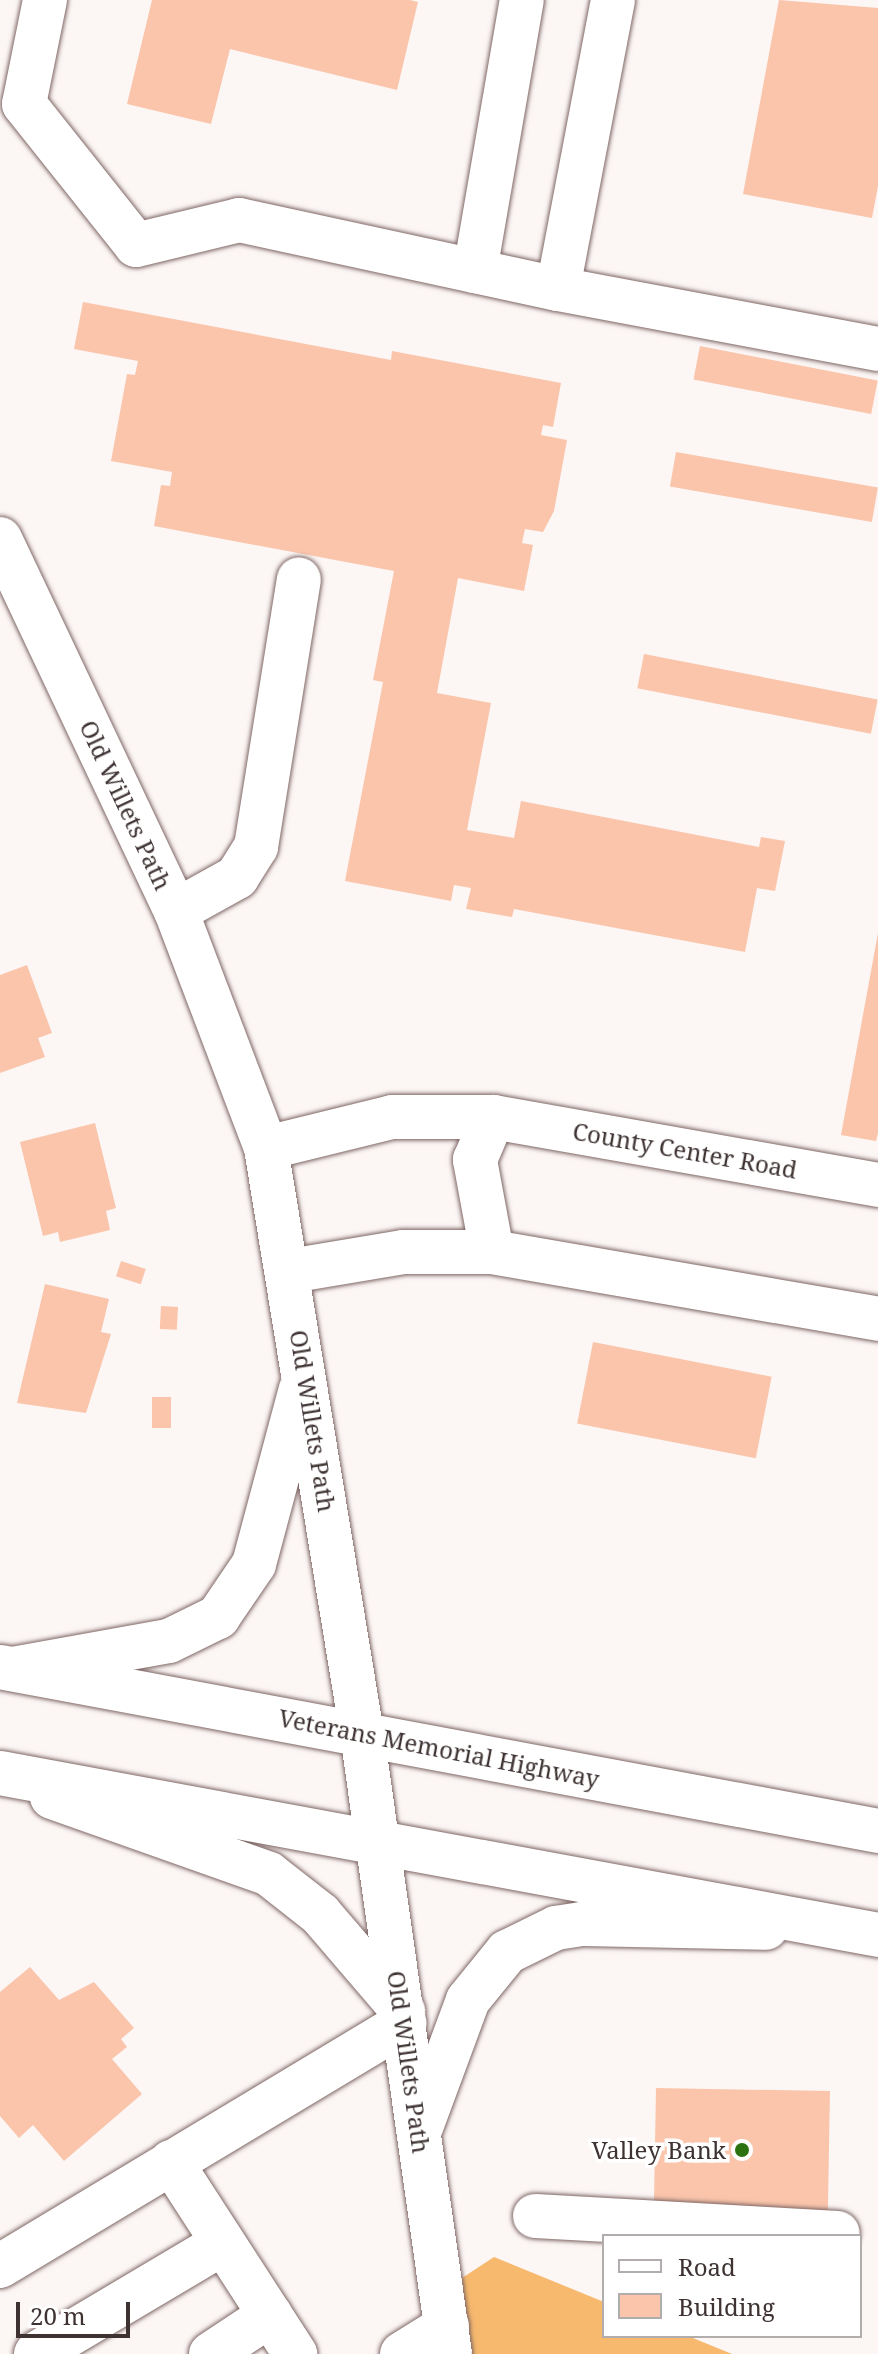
<!DOCTYPE html>
<style>
body{margin:0}
#map{position:relative;width:878px;height:2354px;overflow:hidden;background:#fcf6f5;font-family:"Noto Serif",serif}
div>[style]{position:absolute}
.forest>*{inset:0;background:#f7b96e}
.building>*{inset:0;background:#fac5ab;transform-origin:0 0}
.roads{filter:drop-shadow(0 0 2px #7f6765) drop-shadow(0 0 2px #7f6765)}
.minor>*{height:44px;margin:-22px;padding:0 22px;transform-origin:22px;border-radius:22px;background:#fff}
.major>*{height:44px;margin:-22px;padding:0 22px;transform-origin:22px;border-radius:22px;background:#fff}
.highway>*{height:44px;margin:-22px;padding:0 22px;transform-origin:22px;border-radius:22px;background:#fff}
.dots>*{width:22px;height:22px;translate:-50% -50%;box-sizing:border-box;border:4px solid #fff;border-radius:50%}
span{translate:-50% -50%;white-space:nowrap;text-align:center;line-height:1.15;-webkit-text-stroke:7px #fff;paint-order:stroke}
.street-label{font-size:24px;color:#3e3332}
.poi-label{font-size:24px;color:#3e3332}
.right{translate:-100% -50%;text-align:right}
.legend{position:absolute;left:602px;top:2234px;width:260px;height:104px;box-sizing:border-box;background:#fff;border:2px solid #b2adad;margin:0;padding:10px 14px;list-style:none;font-size:24px;color:#3e3332}
.legend li{display:flex;align-items:center;gap:16px;height:40px}
.legend b{width:40px;border:2px solid #b2adad}
.scale{position:absolute;left:16px;top:2302px;width:114px;height:36px;box-sizing:border-box;border:4px solid #3e3332;border-top:0;padding-left:10px;font-size:24px;line-height:28px;white-space:nowrap;color:#3e3332;-webkit-text-stroke:6px #fff;paint-order:stroke}
</style>
<div id="map">
<div class="forest">
<i style="clip-path:polygon(494px 2257px,604px 2302px,604px 2336px,688px 2336px,732px 2354px,465px 2354px,462px 2278px)"></i>
</div>
<div class="building">
<i style="clip-path:polygon(152px 0,410px 0,418px 2px,397px 90px,230px 49px,211px 124px,127px 104px)"></i>
<i style="clip-path:polygon(779px 0,878px 8px,878px 186px,872px 218px,743px 194px)"></i>
<i style="clip-path:polygon(83px 302px,391px 360px,392px 351px,561px 383px,553px 427px,543px 425px,541px 435px,567px 440px,554px 511px,543px 532px,525px 529px,522px 543px,533px 545px,524px 591px,458px 578px,437px 693px,491px 703px,467px 830px,514px 838px,521px 801px,759px 847px,761px 837px,785px 841px,775px 891px,757px 888px,745px 952px,514px 909px,512px 917px,466px 909px,471px 888px,454px 885px,451px 901px,345px 881px,383px 682px,373px 680px,394px 571px,154px 526px,161px 485px,170px 486px,172px 472px,111px 461px,127px 374px,135px 375px,138px 361px,74px 349px)"></i>
<i style="left:700px;top:346px;width:181px;height:34px;rotate:11deg"></i>
<i style="left:676px;top:452px;width:205px;height:35px;rotate:10deg"></i>
<i style="left:644px;top:654px;width:238px;height:35px;rotate:11deg"></i>
<i style="clip-path:polygon(878px 933px,878px 1133px,876px 1141px,841px 1135px)"></i>
<i style="clip-path:polygon(27px 965px,52px 1033px,38px 1038px,45px 1057px,0 1073px,0 975px)"></i>
<i style="clip-path:polygon(95px 1123px,116px 1208px,106px 1211px,110px 1230px,60px 1242px,58px 1232px,43px 1236px,20px 1142px)"></i>
<i style="left:121px;top:1261px;width:26px;height:16px;rotate:18deg"></i>
<i style="clip-path:polygon(45px 1284px,109px 1299px,101px 1332px,111px 1334px,86px 1413px,17px 1403px)"></i>
<i style="left:161px;top:1306px;width:17px;height:23px;rotate:3deg"></i>
<i style="left:593px;top:1342px;width:182px;height:83px;rotate:11deg"></i>
<i style="left:152px;top:1397px;width:19px;height:31px"></i>
<i style="clip-path:polygon(30px 1967px,59px 2000px,94px 1982px,134px 2028px,121px 2039px,127px 2047px,112px 2059px,142px 2094px,64px 2161px,33px 2125px,19px 2138px,0 2116px,0 1992px)"></i>
<i style="left:656px;top:2088px;width:174px;height:122px;rotate:1deg"></i>
</div>
<div class="roads">
<div class="minor">
<i style="left:45px;top:0;width:106px;rotate:101.4deg"></i>
<i style="left:24px;top:104px;width:180px;rotate:51.5deg"></i>
<i style="left:136px;top:245px;width:106px;rotate:-13.6deg"></i>
<i style="left:239px;top:220px;width:326px;rotate:12.2deg"></i>
<i style="left:613px;top:0;width:294px;rotate:100.8deg"></i>
<i style="left:558px;top:289px;width:326px;rotate:10.6deg"></i>
<i style="left:475px;top:271px;width:275px;rotate:-80.2deg"></i>
<i style="left:176px;top:911px;width:70px;rotate:-29.1deg"></i>
<i style="left:237px;top:877px;width:36px;rotate:-58deg"></i>
<i style="left:256px;top:847px;width:271px;rotate:-80.9deg"></i>
<i style="left:266px;top:1148px;width:130px;rotate:-13.8deg"></i>
<i style="left:392px;top:1117px;width:101px"></i>
<i style="left:493px;top:1117px;width:391px;rotate:10deg"></i>
<i style="left:492px;top:1252px;width:94px;rotate:-100.5deg"></i>
<i style="left:475px;top:1160px;width:47px;rotate:-67.3deg"></i>
<i style="left:290px;top:1271px;width:115px;rotate:-9.5deg"></i>
<i style="left:403px;top:1252px;width:89px"></i>
<i style="left:492px;top:1252px;width:392px;rotate:9.8deg"></i>
<i style="left:171px;top:2162px;width:229px;rotate:57.1deg"></i>
<i style="left:535px;top:2216px;width:303px;rotate:3.2deg"></i>
<i style="left:0;top:2266px;width:472px;rotate:-31deg"></i>
<i style="left:36px;top:2354px;width:217px;rotate:-30.7deg"></i>
<i style="left:211px;top:2354px;width:71px;rotate:-33.5deg"></i>
<i style="left:402px;top:2354px;width:53px;rotate:-31.9deg"></i>
</div>
<div class="major">
<i style="left:0;top:539px;width:412px;rotate:64.7deg"></i>
<i style="left:176px;top:911px;width:254px;rotate:69.2deg"></i>
<i style="left:266px;top:1148px;width:594px;rotate:80.7deg"></i>
<i style="left:362px;top:1734px;width:626px;rotate:81.92deg"></i>
<i style="left:13px;top:1669px;width:158px;rotate:-10.2deg"></i>
<i style="left:169px;top:1641px;width:55px;rotate:-26.1deg"></i>
<i style="left:218px;top:1617px;width:64px;rotate:-55.8deg"></i>
<i style="left:254px;top:1564px;width:181px;rotate:-75deg"></i>
<i style="left:52px;top:1797px;width:230px;rotate:19.5deg"></i>
<i style="left:269px;top:1874px;width:65px;rotate:38.1deg"></i>
<i style="left:320px;top:1914px;width:128px;rotate:49.4deg"></i>
<i style="left:421px;top:2127px;width:135px;rotate:-69.7deg"></i>
<i style="left:468px;top:2000px;width:62px;rotate:-50.9deg"></i>
<i style="left:507px;top:1952px;width:55px;rotate:-26.1deg"></i>
<i style="left:556px;top:1928px;width:26px;rotate:-9deg"></i>
<i style="left:582px;top:1924px;width:184px;rotate:1.2deg"></i>
</div>
<div class="highway">
<i style="left:0;top:1667px;width:893px;rotate:10.58deg"></i>
<i style="left:0;top:1773px;width:893px;rotate:10.45deg"></i>
</div>
</div>
<div class="dots">
<i style="left:742px;top:2150px;background:#2d7210"></i>
</div>
<div class="street-label">
<span style="left:126px;top:805px;rotate:65deg">Old Willets Path</span>
<span style="left:685px;top:1150px;rotate:10deg">County Center Road</span>
<span style="left:313px;top:1421px;rotate:81deg">Old Willets Path</span>
<span style="left:439px;top:1748px;rotate:11deg">Veterans Memorial Highway</span>
<span style="left:409px;top:2062px;rotate:82deg">Old Willets Path</span>
</div>
<div class="poi-label">
<span class="right" style="left:726px;top:2150px">Valley Bank</span>
</div>
<ul class="legend">
<li><b style="height:10px;background:#fff"></b>Road</li>
<li><b style="height:22px;background:#fac5ab"></b>Building</li>
</ul>
<div class="scale">20 m</div>
</div>
